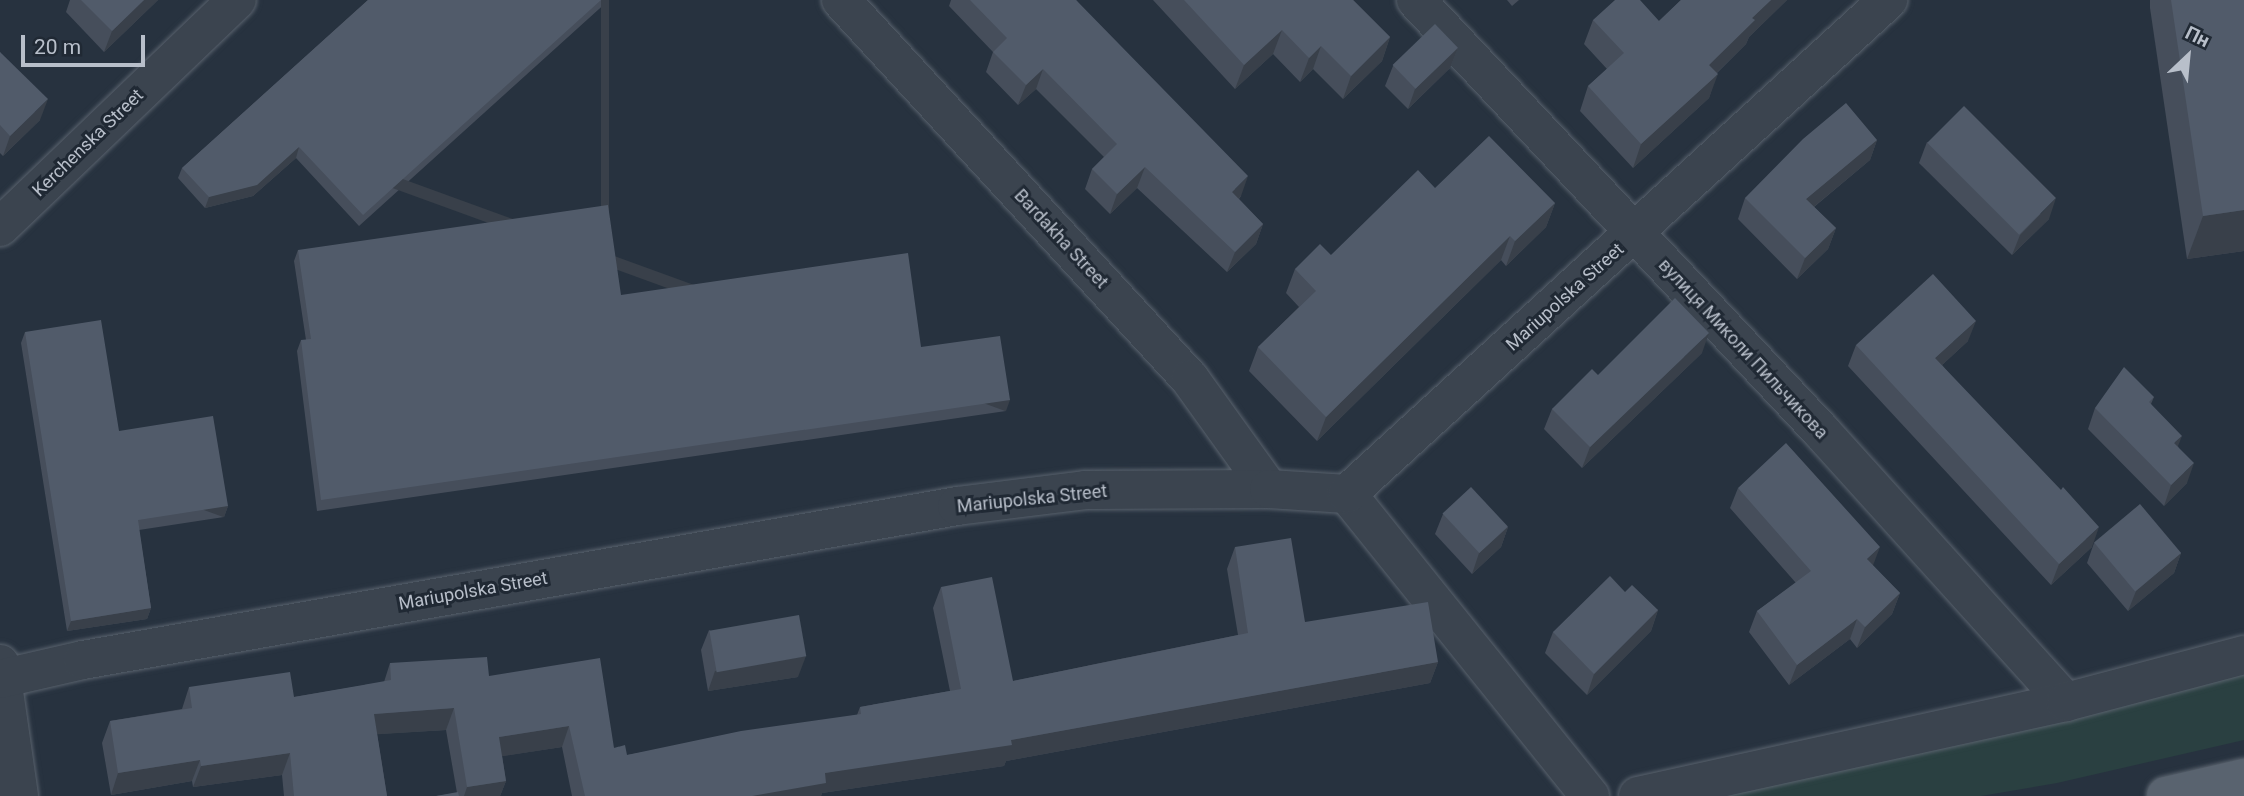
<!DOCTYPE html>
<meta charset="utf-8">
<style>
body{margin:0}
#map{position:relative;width:2244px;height:796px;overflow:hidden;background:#27323f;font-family:Roboto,sans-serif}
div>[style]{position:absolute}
.green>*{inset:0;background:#2a4041}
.roads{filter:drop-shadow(0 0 2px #59626d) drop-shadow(0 0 2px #59626d)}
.minor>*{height:38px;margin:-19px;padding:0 19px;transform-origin:19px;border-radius:19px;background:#3b444f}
.primary>*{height:38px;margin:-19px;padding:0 19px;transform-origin:19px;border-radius:19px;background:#59636f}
.wall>*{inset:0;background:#464e5b}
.shaded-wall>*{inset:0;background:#39404a;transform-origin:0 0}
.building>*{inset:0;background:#515b6a;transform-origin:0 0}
span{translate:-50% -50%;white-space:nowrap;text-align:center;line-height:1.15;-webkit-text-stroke:6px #202934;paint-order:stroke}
.street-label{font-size:18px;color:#b8bfca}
.north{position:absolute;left:2153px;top:21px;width:70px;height:70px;-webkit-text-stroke:5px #202934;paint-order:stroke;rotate:26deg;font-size:19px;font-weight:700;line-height:28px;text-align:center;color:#b8bfca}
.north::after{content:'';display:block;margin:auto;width:24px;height:32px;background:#b8bfca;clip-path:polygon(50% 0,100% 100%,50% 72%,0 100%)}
.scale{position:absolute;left:21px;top:35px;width:124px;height:32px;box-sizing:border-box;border:4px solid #b8bfca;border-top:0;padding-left:9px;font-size:21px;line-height:24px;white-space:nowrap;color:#b8bfca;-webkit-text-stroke:5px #202934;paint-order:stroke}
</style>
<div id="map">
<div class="green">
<i style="clip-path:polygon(2244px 673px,2244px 740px,2057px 783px,1981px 796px,1700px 796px)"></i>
</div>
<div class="roads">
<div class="minor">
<i style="left:841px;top:0;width:515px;rotate:47.36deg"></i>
<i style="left:1190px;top:379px;width:135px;rotate:54.3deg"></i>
<i style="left:1416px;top:0;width:593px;rotate:46.78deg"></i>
<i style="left:1822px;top:432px;width:364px;rotate:47.9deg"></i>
<i style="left:0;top:227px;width:328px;rotate:-43.8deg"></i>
<i style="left:1347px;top:494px;width:388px;rotate:51.2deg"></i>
<i style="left:0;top:664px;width:133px;rotate:81.8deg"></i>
<i style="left:0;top:679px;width:85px;rotate:-12.9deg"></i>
<i style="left:83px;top:660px;width:887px;rotate:-9.99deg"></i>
<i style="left:957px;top:506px;width:129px;rotate:-7.1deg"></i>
<i style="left:1085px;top:490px;width:184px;rotate:-0.3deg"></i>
<i style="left:1269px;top:489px;width:78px;rotate:3.7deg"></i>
<i style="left:1347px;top:494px;width:733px;rotate:-42.4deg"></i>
<i style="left:1638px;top:796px;width:438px;rotate:-12.4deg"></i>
<i style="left:2066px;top:702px;width:184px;rotate:-14.8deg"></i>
</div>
<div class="primary">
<i style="left:2166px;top:796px;width:80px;rotate:-13deg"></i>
</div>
</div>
<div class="wall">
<i style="clip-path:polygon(70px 0,158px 0,104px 52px,66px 12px)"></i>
<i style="clip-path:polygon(368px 0,609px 0,359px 226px,296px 158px,253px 196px,205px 208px,178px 178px,182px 168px)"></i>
<i style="clip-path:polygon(951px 0,1076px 0,1241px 196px,1239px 199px,1263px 224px,1256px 244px,1227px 272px,1137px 188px,1110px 214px,1085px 189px,1092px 169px,1104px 157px,1036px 89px,1018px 105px,986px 72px,993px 52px,949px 6px)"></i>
<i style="clip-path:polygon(1153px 0,1353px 0,1390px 37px,1382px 61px,1343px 99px,1313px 69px,1300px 82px,1273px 54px,1235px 89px)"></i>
<i style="clip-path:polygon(1507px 0,1519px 0,1512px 6px)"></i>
<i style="clip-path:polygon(1681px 0,1787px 0,1749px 37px,1746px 44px,1717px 73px,1709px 98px,1633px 168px,1580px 111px,1588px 86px,1607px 69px,1584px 44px,1593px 20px,1659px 21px)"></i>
<i style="clip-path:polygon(2150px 0,2244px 0,2244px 251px,2187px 259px,2150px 8px)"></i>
<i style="clip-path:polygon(1458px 48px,1450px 68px,1408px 109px,1385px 86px,1393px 66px)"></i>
<i style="clip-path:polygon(0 52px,40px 120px,3px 156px,0 153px)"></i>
<i style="clip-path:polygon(1877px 140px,1870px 160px,1814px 207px,1836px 228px,1828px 249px,1797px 279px,1738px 219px,1745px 198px)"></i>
<i style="clip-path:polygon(1927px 142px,2049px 219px,2012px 255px,1919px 163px)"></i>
<i style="clip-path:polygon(1435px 188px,1555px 203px,1546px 227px,1506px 266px,1501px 260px,1317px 441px,1249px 371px,1258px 347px,1299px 307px,1286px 293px,1295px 269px,1331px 255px)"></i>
<i style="clip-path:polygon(298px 250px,621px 295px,921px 347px,1006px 411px,317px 511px,297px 351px,301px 340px,306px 340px,294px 261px)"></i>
<i style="clip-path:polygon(25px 332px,119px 431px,228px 506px,224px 517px,139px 530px,151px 608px,147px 619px,67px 631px,21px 343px)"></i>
<i style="clip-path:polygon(1968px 341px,1942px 365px,2092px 547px,2051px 585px,1848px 366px,1856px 345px)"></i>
<i style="clip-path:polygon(1702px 353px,1582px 468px,1544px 429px,1552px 409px,1598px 375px)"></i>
<i style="clip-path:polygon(2154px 397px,2151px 404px,2178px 446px,2187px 483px,2164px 506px,2088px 429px,2095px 408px)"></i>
<i style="clip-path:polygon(1738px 488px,1873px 566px,1900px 593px,1892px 614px,1857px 648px,1850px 639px,1789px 685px,1749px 632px,1757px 611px,1796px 583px,1730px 508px)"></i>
<i style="clip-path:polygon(1443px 514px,1508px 527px,1501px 547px,1472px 574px,1435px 534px)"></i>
<i style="clip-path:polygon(2094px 543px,2181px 553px,2174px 573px,2128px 611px,2087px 563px)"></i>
<i style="clip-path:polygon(1235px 547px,1305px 622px,1438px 662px,1430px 683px,1006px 761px,1004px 766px,822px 793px,821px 796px,572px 796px,562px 747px,502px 756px,506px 781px,500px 796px,436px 796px,457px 793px,446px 730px,377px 734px,387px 796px,284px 796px,282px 775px,193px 787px,192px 781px,111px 795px,102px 743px,110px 721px,182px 709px,189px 687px,294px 697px,384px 682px,390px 663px,489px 676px,627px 755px,857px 715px,860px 707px,950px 691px,933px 608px,941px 587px,1013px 681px,1238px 635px,1227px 569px)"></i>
<i style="clip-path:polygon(1625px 592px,1658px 610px,1651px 631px,1587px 695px,1545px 653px,1553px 632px)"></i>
<i style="clip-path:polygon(709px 630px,798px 677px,708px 691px,701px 650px)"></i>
</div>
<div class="shaded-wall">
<i style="clip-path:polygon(144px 0,158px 0,104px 52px,112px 31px)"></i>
<i style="left:601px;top:0;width:8px;height:321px"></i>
<i style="clip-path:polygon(1771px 0,1787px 0,1749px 37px,1746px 44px,1700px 89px,1709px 65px,1752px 18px)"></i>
<i style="clip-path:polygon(1282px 30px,1273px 54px,1235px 89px,1244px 65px)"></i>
<i style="clip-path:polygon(1390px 37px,1382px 61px,1343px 99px,1351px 76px)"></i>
<i style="clip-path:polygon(1321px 46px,1313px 69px,1300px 82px,1309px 58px)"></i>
<i style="clip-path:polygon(1458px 48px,1450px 68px,1408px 109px,1415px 89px)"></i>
<i style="clip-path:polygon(1043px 69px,1036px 89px,1018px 105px,1026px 85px)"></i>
<i style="clip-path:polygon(1718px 74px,1709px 98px,1633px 168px,1641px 144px)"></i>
<i style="clip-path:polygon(48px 99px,40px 120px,3px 156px,10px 136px)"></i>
<i style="clip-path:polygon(1877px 140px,1870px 160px,1799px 219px,1806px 199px)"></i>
<i style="clip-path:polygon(299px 147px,296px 158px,253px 196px,205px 208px,209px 197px)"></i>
<i style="clip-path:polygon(1145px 167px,1137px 188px,1110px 214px,1117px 194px)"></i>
<i style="clip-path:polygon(1248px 176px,1241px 196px,1225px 212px,1232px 192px)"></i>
<i style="clip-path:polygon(2056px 198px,2049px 219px,2012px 255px,2020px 235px)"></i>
<i style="clip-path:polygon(1555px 203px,1546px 227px,1506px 266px,1515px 241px)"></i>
<i style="clip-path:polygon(2244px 210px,2244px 251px,2187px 259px,2203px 216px)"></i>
<i style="clip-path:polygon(1263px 224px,1256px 244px,1227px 272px,1235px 252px)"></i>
<i style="clip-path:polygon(1836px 228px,1828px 249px,1797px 279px,1805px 258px)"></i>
<i style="clip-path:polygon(1510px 236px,1501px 260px,1317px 441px,1326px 417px)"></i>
<i style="clip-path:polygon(1976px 321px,1968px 341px,1928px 378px,1935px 358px)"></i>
<i style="clip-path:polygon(1709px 333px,1702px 353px,1582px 468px,1590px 447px)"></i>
<i style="left:1010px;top:400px;width:12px;height:696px;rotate:110deg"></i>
<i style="clip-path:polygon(2182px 436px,2174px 456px,2174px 443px)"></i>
<i style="clip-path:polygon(2194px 463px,2187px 483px,2164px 506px,2171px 485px)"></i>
<i style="left:228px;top:506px;width:12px;height:91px;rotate:110deg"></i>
<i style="clip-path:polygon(1508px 527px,1501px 547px,1472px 574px,1479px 553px)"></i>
<i style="clip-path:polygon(2099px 527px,2092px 547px,2051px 585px,2059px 564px)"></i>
<i style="clip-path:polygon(1880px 547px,1872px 568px,1867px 559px)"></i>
<i style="clip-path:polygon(2181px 553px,2174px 573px,2128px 611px,2136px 591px)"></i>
<i style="clip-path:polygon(1900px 593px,1892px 614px,1857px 648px,1865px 627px)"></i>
<i style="clip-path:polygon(151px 608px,147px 619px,67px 631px,71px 621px)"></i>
<i style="clip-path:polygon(1658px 610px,1651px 631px,1587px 695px,1594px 674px)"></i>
<i style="clip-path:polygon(1857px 619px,1850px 639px,1789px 685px,1797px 665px)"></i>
<i style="clip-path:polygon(806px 656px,798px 677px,708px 691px,715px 671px)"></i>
<i style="clip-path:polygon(1438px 662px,1430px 683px,1006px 761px,1004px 766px,822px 793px,821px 796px,752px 796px,825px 773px,1011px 740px)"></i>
<i style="clip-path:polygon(454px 708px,446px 730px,366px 735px,374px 714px)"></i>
<i style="clip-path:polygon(569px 726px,562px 747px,491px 758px,499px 737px)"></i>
<i style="clip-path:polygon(290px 753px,282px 775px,193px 787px,201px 766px)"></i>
<i style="clip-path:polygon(200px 760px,192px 781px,111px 795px,118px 773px)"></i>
<i style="clip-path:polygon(506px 781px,500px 796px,464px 796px,467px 787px)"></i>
</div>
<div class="building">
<i style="clip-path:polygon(81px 0,144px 0,112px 31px)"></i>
<i style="clip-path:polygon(368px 0,601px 0,363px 215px,299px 147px,257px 185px,209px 197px,182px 168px)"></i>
<i style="clip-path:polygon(970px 0,1076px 0,1248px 176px,1232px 192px,1263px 224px,1235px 252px,1145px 167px,1117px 194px,1092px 169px,1117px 144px,1043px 69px,1026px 85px,993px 52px,1007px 38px)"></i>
<i style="clip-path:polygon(1184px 0,1353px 0,1390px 37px,1351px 76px,1321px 46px,1309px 58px,1282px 30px,1244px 65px)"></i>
<i style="clip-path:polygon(1615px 0,1640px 0,1659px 21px,1681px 0,1771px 0,1752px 18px,1755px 20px,1709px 65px,1718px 74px,1641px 144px,1588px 86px,1624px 53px,1593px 20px)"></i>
<i style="clip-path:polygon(2171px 0,2244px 0,2244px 210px,2203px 216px)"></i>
<i style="left:1435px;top:24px;width:33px;height:59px;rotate:46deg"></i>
<i style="clip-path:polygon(0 52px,48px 99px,10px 136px,0 125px)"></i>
<i style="clip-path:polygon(1846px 103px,1877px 140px,1806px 199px,1836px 228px,1805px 258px,1745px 198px,1803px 139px)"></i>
<i style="left:1964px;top:106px;width:130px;height:52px;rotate:45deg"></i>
<i style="clip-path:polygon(1489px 136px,1555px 203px,1515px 241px,1510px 236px,1326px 417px,1258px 347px,1316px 291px,1295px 269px,1320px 244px,1331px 255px,1418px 170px,1435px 188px)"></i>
<i style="clip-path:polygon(608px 205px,621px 295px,908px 253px,921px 347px,1000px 336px,1010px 400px,321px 500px,301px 340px,311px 339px,298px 250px)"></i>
<i style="clip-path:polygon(1933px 274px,1976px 321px,1935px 358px,2061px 490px,2063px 487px,2099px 527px,2059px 564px,1856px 345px)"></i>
<i style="clip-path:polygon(1675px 298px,1709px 333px,1590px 447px,1552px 409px,1592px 369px,1598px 375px)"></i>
<i style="clip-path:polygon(101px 320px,119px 431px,213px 416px,228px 506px,138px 520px,151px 608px,71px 621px,25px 332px)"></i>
<i style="clip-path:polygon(2124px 367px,2154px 397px,2149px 402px,2182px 436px,2174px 443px,2194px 463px,2171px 485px,2095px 408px)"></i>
<i style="clip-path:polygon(1786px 443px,1880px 547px,1867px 559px,1900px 593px,1865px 627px,1857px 619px,1797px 665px,1757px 611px,1811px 571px,1738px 488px)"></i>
<i style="left:1471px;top:487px;width:54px;height:39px;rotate:47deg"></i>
<i style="left:2140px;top:504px;width:64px;height:60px;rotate:50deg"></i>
<i style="clip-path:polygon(1291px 538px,1305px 622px,1428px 602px,1438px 662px,1011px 740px,1012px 745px,825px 773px,826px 783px,752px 796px,585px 796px,569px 726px,499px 737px,506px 781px,467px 787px,454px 708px,374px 714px,387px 796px,294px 796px,290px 753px,201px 766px,200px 760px,118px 773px,110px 721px,192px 708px,189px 687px,290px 672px,294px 697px,391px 680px,390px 663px,487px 657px,489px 676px,600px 658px,614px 748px,625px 745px,627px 755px,741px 731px,861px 714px,860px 707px,961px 689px,941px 587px,992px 577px,1013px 681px,1248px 633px,1235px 547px)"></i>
<i style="clip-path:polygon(1610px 576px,1625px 592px,1632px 585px,1658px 610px,1594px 674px,1553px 632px)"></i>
<i style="left:799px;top:615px;width:42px;height:91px;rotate:80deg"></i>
<i style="clip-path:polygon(458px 792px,459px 796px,436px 796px)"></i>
</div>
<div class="street-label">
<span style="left:88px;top:143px;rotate:-44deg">Kerchenska Street</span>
<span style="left:1061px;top:239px;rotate:47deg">Bardakha Street</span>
<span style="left:1565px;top:297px;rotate:-42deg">Mariupolska Street</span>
<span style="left:1743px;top:349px;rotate:47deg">вулиця Миколи Пильчикова</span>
<span style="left:1032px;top:499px;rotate:-6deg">Mariupolska Street</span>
<span style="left:473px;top:591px;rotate:-10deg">Mariupolska Street</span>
</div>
<div class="north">Пн</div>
<div class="scale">20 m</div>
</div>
